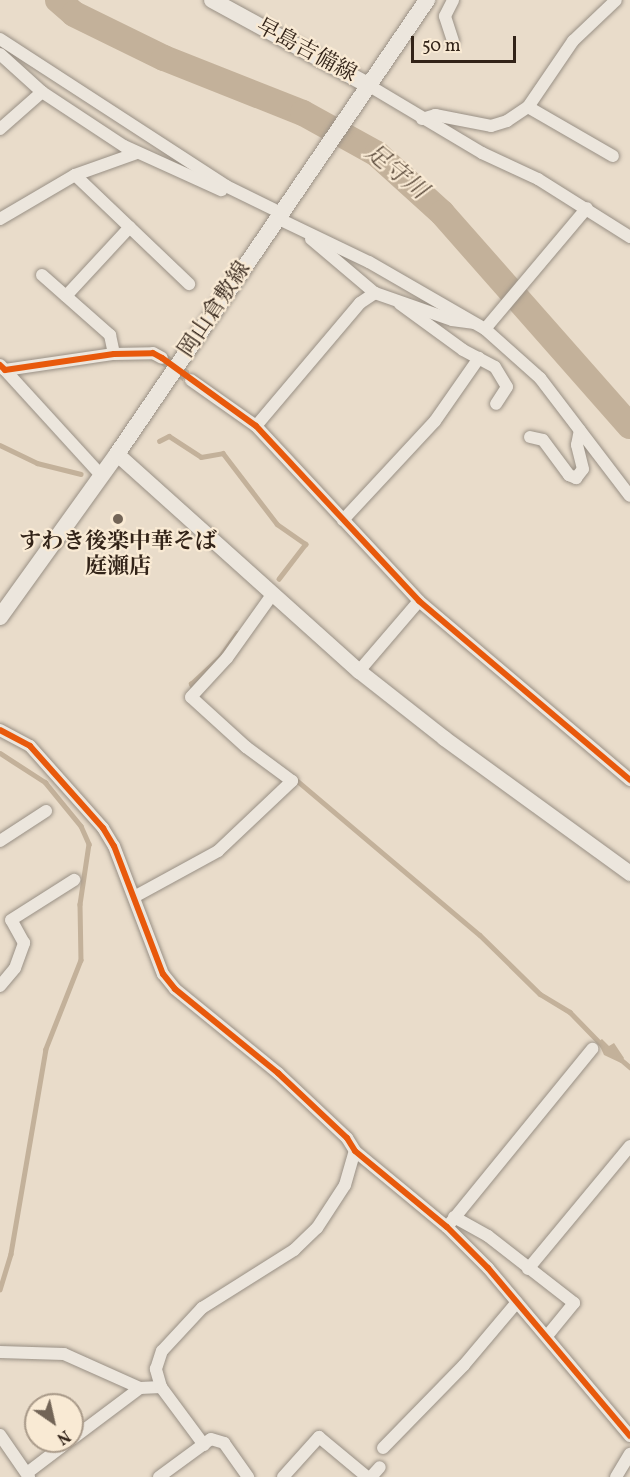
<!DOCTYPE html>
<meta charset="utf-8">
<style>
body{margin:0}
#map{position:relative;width:630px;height:1477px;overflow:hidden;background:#e9dcca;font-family:Vollkorn,"Noto Serif JP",serif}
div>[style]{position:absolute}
.water>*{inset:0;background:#c3b19a}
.stream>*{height:4.5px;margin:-2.25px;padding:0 2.25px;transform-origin:2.25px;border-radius:2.25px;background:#c3b19a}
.river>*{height:26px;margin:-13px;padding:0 13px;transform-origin:13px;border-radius:13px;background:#c3b19a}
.minor-tunnel>*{height:12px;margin-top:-6px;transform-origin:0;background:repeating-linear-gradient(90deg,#c4b7a6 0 12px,transparent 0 18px)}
.roads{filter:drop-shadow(0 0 2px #999085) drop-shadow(0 0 2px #999085)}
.minor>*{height:12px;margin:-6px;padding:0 6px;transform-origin:6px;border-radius:6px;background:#ece6dd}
.tertiary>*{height:15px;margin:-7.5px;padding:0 7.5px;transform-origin:7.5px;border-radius:7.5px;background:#ece6dd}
.secondary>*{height:16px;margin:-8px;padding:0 8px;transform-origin:8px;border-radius:8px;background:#ece6dd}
.cycleway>*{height:6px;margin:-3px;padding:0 3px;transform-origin:3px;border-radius:3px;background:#e8590c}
.dots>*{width:16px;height:16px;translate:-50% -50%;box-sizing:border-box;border:3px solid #f9ead4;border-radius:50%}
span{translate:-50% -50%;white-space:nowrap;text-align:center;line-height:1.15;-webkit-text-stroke:4.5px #f9ead4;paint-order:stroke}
.street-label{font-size:22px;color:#322318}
.poi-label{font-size:22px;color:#322318;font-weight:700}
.water-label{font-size:24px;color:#5f4e3e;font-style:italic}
.north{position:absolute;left:24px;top:1393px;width:60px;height:60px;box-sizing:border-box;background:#f9ead4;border:2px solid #a99a89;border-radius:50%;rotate:146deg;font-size:16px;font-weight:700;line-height:24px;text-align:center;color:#322318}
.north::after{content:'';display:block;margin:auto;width:21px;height:27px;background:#726456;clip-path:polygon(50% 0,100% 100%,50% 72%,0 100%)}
.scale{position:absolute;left:411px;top:36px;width:105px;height:27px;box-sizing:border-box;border:3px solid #322318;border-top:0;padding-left:8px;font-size:18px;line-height:21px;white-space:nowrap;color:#322318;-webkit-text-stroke:4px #f9ead4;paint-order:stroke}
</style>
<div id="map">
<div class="water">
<i style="clip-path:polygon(602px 1039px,609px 1046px,614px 1043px,624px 1058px,621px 1063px,604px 1055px,598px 1042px)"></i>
</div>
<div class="stream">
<i style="left:159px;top:441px;width:11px;rotate:-27deg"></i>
<i style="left:169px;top:436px;width:38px;rotate:33deg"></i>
<i style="left:201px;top:457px;width:22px;rotate:-10deg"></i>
<i style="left:223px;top:453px;width:89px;rotate:52.7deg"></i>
<i style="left:277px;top:524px;width:35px;rotate:35deg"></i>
<i style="left:306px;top:544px;width:44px;rotate:127.6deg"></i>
<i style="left:0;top:445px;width:41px;rotate:25.9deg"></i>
<i style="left:37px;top:463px;width:45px;rotate:14deg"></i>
<i style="left:195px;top:692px;width:9px;rotate:-117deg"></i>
<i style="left:191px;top:684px;width:40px;rotate:-43deg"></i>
<i style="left:220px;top:657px;width:29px;rotate:-55deg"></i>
<i style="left:0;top:753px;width:54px;rotate:32.8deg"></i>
<i style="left:45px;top:782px;width:57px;rotate:50.7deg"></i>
<i style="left:81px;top:826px;width:20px;rotate:66deg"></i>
<i style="left:89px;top:844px;width:61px;rotate:98.5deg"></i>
<i style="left:80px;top:904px;width:56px;rotate:89deg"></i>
<i style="left:81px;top:960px;width:96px;rotate:111.5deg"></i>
<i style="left:46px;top:1049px;width:208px;rotate:99.7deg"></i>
<i style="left:11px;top:1254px;width:37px;rotate:107deg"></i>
<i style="left:294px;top:778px;width:243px;rotate:40.2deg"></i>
<i style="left:480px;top:935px;width:84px;rotate:44.5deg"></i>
<i style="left:540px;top:994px;width:35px;rotate:31deg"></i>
<i style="left:570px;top:1012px;width:46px;rotate:45.9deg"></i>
<i style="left:618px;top:1057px;width:16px;rotate:40deg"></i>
</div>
<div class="river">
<i style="left:58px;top:0;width:21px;rotate:41deg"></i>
<i style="left:74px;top:14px;width:100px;rotate:26.1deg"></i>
<i style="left:164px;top:58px;width:149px;rotate:21.6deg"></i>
<i style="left:303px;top:113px;width:85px;rotate:29deg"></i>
<i style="left:377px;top:154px;width:88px;rotate:42.2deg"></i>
<i style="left:442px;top:213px;width:284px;rotate:48.6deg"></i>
</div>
<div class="minor-tunnel">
<i style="left:162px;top:358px;width:36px;rotate:37deg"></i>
</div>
<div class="roads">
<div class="minor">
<i style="left:0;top:39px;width:270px;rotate:33deg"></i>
<i style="left:226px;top:186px;width:61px;rotate:26.1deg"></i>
<i style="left:453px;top:41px;width:26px;rotate:-108deg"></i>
<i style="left:445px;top:16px;width:18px;rotate:-63deg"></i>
<i style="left:0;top:54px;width:57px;rotate:42.1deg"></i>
<i style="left:42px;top:92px;width:56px;rotate:138.6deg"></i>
<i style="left:368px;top:85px;width:133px;rotate:30.8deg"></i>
<i style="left:482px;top:153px;width:62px;rotate:24.9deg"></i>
<i style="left:538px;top:179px;width:109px;rotate:32.2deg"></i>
<i style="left:42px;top:92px;width:98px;rotate:33.4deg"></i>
<i style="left:124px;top:146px;width:107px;rotate:24.4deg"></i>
<i style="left:528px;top:107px;width:98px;rotate:30deg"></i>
<i style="left:422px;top:119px;width:14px;rotate:-17deg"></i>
<i style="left:435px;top:115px;width:57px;rotate:11.1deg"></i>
<i style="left:491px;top:126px;width:17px;rotate:-17deg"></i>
<i style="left:507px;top:121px;width:25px;rotate:-34deg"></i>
<i style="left:528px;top:107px;width:80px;rotate:-55.7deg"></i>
<i style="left:573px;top:41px;width:59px;rotate:-43.6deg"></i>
<i style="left:75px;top:175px;width:158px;rotate:43.7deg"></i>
<i style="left:277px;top:218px;width:102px;rotate:25.6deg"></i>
<i style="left:369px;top:262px;width:134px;rotate:30deg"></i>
<i style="left:485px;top:329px;width:74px;rotate:41.7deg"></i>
<i style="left:540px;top:378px;width:148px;rotate:52.7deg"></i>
<i style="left:0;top:219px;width:87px;rotate:-30.4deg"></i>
<i style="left:75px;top:175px;width:66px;rotate:-19.5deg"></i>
<i style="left:311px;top:239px;width:84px;rotate:40.2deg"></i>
<i style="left:375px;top:293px;width:82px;rotate:19.3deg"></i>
<i style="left:452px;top:320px;width:21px;rotate:8deg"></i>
<i style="left:42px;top:275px;width:91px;rotate:41.4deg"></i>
<i style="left:110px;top:335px;width:19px;rotate:78deg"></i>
<i style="left:66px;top:296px;width:94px;rotate:-47.2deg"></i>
<i style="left:400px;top:304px;width:78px;rotate:36.1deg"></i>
<i style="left:463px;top:350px;width:36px;rotate:28deg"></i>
<i style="left:495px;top:367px;width:23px;rotate:59deg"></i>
<i style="left:507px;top:387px;width:20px;rotate:123deg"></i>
<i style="left:485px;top:329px;width:158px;rotate:-49.9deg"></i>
<i style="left:0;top:365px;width:7px;rotate:45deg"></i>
<i style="left:5px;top:370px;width:110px;rotate:-8.4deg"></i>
<i style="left:114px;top:354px;width:39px;rotate:-1deg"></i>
<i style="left:153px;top:353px;width:10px;rotate:29deg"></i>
<i style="left:5px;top:370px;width:142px;rotate:47.6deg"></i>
<i style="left:191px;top:380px;width:80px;rotate:35.3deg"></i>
<i style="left:256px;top:426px;width:239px;rotate:47deg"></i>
<i style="left:419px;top:601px;width:277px;rotate:40.3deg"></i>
<i style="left:256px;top:426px;width:161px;rotate:-49.8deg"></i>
<i style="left:360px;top:303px;width:18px;rotate:-34deg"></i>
<i style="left:530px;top:437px;width:13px;rotate:13deg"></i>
<i style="left:543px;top:440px;width:44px;rotate:53.4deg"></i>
<i style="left:569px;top:475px;width:8px;rotate:23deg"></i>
<i style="left:576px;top:478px;width:11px;rotate:-52deg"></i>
<i style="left:583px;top:469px;width:25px;rotate:-104deg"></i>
<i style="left:577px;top:445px;width:15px;rotate:-79deg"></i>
<i style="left:343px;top:520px;width:135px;rotate:-47.1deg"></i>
<i style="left:435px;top:421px;width:77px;rotate:-55.1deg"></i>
<i style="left:359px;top:671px;width:92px;rotate:-49.4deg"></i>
<i style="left:0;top:730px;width:34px;rotate:28deg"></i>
<i style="left:30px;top:746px;width:110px;rotate:48.3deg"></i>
<i style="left:103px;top:828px;width:21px;rotate:59deg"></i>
<i style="left:114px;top:846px;width:137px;rotate:69.1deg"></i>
<i style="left:163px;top:974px;width:19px;rotate:51deg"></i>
<i style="left:175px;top:989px;width:133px;rotate:39.2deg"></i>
<i style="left:278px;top:1073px;width:95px;rotate:43.3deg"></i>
<i style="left:347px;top:1138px;width:15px;rotate:58deg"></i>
<i style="left:355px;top:1151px;width:119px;rotate:39.6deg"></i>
<i style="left:447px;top:1227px;width:58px;rotate:45deg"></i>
<i style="left:488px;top:1268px;width:220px;rotate:49.8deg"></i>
<i style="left:0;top:841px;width:55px;rotate:-33.1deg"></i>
<i style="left:134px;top:897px;width:96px;rotate:-28.7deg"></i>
<i style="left:218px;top:851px;width:102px;rotate:-43.4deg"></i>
<i style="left:292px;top:781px;width:57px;rotate:-143.5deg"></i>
<i style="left:246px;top:747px;width:74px;rotate:-137.7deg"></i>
<i style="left:191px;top:697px;width:53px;rotate:-47.3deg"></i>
<i style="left:227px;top:658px;width:77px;rotate:-54.5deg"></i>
<i style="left:0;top:986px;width:23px;rotate:-50deg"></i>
<i style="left:15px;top:968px;width:27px;rotate:-70deg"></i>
<i style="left:24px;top:943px;width:26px;rotate:-119deg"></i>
<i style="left:11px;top:920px;width:75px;rotate:-32.4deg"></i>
<i style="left:454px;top:1217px;width:39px;rotate:29deg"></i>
<i style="left:488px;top:1236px;width:109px;rotate:37.9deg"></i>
<i style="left:574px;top:1303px;width:43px;rotate:129.3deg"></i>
<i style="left:447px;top:1227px;width:230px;rotate:-50.8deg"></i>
<i style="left:528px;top:1269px;width:160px;rotate:-50.3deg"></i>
<i style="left:0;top:1352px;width:64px;rotate:1.8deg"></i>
<i style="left:64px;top:1354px;width:83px;rotate:24.1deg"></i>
<i style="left:140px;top:1388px;width:21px;rotate:-3deg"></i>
<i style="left:0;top:1435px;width:51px;rotate:55.4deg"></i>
<i style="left:72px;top:1439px;width:85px;rotate:-36.9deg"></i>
<i style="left:204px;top:1445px;width:72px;rotate:-126.6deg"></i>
<i style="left:161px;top:1387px;width:19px;rotate:-106deg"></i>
<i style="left:156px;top:1369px;width:19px;rotate:-72deg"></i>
<i style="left:162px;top:1351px;width:59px;rotate:-47.1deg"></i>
<i style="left:202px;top:1308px;width:109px;rotate:-32.2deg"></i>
<i style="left:294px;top:1250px;width:32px;rotate:-44deg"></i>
<i style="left:317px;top:1228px;width:51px;rotate:-56.9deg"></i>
<i style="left:345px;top:1185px;width:35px;rotate:-74deg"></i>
<i style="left:383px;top:1448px;width:116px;rotate:-45.7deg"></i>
<i style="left:464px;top:1365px;width:82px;rotate:-49.9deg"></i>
<i style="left:27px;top:1473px;width:53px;rotate:-37.3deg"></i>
<i style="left:159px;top:1477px;width:64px;rotate:-36.2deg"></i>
<i style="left:211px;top:1439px;width:14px;rotate:17deg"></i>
<i style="left:224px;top:1443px;width:42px;rotate:54.8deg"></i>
<i style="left:283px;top:1477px;width:54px;rotate:-48deg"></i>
<i style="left:319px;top:1437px;width:62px;rotate:39.8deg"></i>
<i style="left:371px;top:1477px;width:13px;rotate:-48deg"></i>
<i style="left:616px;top:1477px;width:27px;rotate:-59deg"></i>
</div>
<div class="tertiary">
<i style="left:117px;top:454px;width:325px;rotate:41.9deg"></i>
<i style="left:359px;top:671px;width:108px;rotate:38.2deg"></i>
<i style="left:444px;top:738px;width:230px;rotate:36deg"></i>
</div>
<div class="secondary">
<i style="left:212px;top:0;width:178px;rotate:28.6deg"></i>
<i style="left:0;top:617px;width:201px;rotate:-54.3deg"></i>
<i style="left:117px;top:454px;width:550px;rotate:-55.67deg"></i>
</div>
</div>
<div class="cycleway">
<i style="left:0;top:365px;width:7px;rotate:45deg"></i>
<i style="left:5px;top:370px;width:110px;rotate:-8.4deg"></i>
<i style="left:114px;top:354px;width:39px;rotate:-1deg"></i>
<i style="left:153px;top:353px;width:10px;rotate:29deg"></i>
<i style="left:162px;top:358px;width:116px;rotate:35.9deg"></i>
<i style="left:256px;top:426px;width:239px;rotate:47deg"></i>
<i style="left:419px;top:601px;width:277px;rotate:40.3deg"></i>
<i style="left:0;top:730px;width:34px;rotate:28deg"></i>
<i style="left:30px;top:746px;width:110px;rotate:48.3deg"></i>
<i style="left:103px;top:828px;width:21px;rotate:59deg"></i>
<i style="left:114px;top:846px;width:137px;rotate:69.1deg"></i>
<i style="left:163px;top:974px;width:19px;rotate:51deg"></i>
<i style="left:175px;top:989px;width:133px;rotate:39.2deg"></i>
<i style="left:278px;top:1073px;width:95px;rotate:43.3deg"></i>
<i style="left:347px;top:1138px;width:15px;rotate:58deg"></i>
<i style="left:355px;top:1151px;width:119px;rotate:39.6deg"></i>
<i style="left:447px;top:1227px;width:58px;rotate:45deg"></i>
<i style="left:488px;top:1268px;width:220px;rotate:49.8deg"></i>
</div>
<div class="dots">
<i style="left:118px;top:519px;background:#726456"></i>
</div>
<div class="street-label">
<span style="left:306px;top:51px;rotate:28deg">早島吉備線</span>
<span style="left:215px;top:310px;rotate:-56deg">岡山倉敷線</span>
</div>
<div class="poi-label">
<span style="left:118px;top:555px">すわき後楽中華そば<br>庭瀬店</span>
</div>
<div class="water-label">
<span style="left:395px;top:173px;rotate:39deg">足守川</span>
</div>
<div class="north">N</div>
<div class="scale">50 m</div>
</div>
